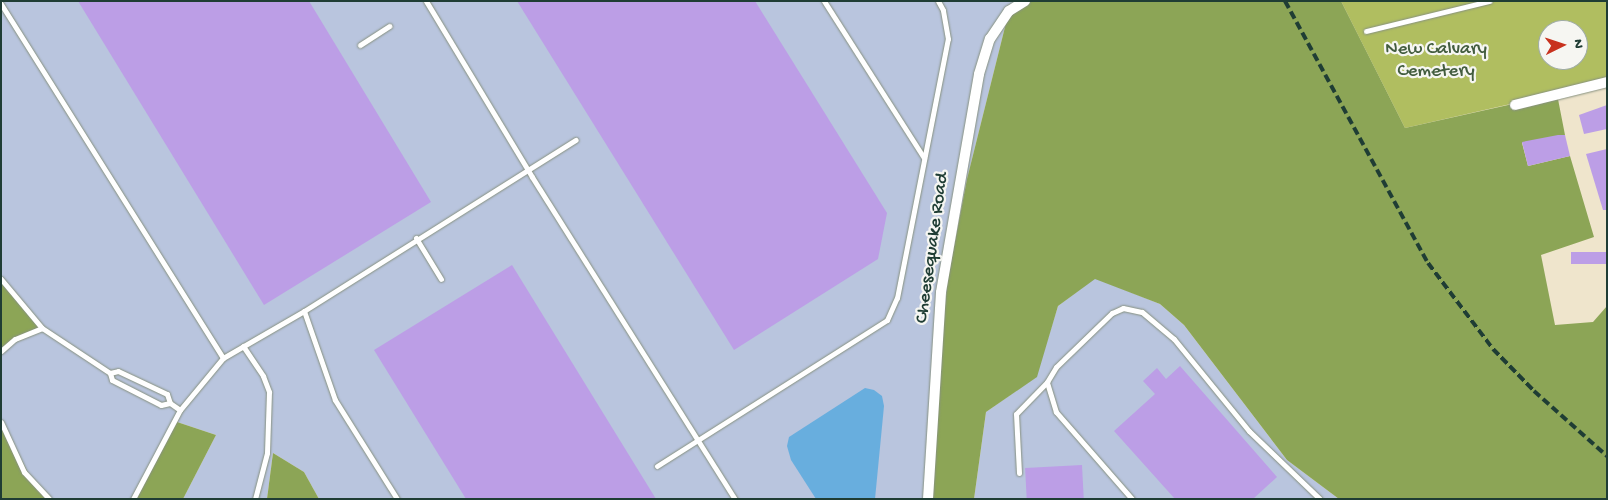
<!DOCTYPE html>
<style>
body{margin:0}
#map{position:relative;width:1608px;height:500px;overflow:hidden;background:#efe5cc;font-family:"Gochi Hand",sans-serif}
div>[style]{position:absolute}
.industrial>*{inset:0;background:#b9c5de}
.green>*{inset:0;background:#b0be60}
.forest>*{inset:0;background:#8ca556}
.water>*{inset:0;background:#68aede}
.building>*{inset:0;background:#bc9ee6;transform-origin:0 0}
.roads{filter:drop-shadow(0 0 1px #879180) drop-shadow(0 0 1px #879180)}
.service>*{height:5px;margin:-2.5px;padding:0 2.5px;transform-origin:2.5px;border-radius:2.5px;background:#fff}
.minor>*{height:10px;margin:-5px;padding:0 5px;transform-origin:5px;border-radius:5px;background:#fff}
.rail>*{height:4px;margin-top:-2px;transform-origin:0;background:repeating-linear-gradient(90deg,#1f3d34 0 8px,transparent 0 12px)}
span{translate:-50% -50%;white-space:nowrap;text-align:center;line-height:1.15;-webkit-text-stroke:4.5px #f6f6f2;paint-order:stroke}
.park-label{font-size:19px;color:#435d3f}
.street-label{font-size:19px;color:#1f3d34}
.frame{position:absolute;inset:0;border:2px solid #1f3d34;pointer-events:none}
.north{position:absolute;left:1538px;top:20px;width:50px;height:50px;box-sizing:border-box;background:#f6f6f2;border:1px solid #a0aca6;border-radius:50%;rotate:86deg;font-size:14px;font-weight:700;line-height:20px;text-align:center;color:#1f3d34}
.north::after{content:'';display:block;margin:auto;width:18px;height:22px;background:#c8321e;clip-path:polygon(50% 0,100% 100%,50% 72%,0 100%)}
</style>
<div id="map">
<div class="industrial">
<i style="clip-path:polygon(1px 1px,1025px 1px,1009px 11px,967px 179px,948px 278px,928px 499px,319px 499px,304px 472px,273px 453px,267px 499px,183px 499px,216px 435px,174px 421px,133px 499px,49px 499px,37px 490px,1px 422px)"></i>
<i style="clip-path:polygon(1095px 278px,1160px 304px,1184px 325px,1287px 460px,1339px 499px,974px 499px,986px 412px,1036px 377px,1058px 306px)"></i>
</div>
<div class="green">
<i style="clip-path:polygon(evenodd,1341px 1px,1607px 1px,1607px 82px,1405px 128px,1341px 1px,1548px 30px,1578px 30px,1578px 60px,1548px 60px,1548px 30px)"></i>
</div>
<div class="forest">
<i style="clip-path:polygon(1025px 1px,1341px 1px,1405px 128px,1557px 94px,1565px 135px,1522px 143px,1528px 166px,1570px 156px,1594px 237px,1541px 255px,1555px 325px,1593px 322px,1607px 306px,1607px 499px,1339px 499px,1287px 460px,1184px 325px,1160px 304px,1095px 279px,1058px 306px,1037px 377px,986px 412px,974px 499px,928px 499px,933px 417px,948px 278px,967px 179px,1009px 11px)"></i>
<i style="clip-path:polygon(1px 279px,42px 328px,15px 339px,1px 351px)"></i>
<i style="clip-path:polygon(1px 421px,37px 490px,49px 499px,1px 499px)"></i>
<i style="clip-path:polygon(174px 421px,216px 435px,183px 499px,133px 499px)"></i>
<i style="clip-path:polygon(273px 453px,304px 472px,319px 499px,267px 499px)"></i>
</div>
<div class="water">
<i style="clip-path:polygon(865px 388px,874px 390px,882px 396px,884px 406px,875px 499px,816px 499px,791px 460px,787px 446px,789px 437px)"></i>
</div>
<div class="building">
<i style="clip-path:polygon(78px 1px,309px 1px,431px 202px,264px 305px)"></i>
<i style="clip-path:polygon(517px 1px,755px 1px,887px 213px,878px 259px,734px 350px)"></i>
<i style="clip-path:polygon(1607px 105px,1607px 129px,1584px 134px,1579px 115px)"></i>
<i style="clip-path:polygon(1558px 135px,1565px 135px,1570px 156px,1528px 166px,1522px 142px)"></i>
<i style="clip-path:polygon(1607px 149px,1607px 210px,1603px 210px,1586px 154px)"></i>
<i style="left:1607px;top:252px;width:12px;height:36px;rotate:90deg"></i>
<i style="clip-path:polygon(512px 265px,656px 499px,466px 499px,374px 350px)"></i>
<i style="clip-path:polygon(1180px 366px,1277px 477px,1253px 499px,1175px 499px,1114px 431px,1155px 394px,1143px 381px,1157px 368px,1166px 379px)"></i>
<i style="left:1082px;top:465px;width:34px;height:57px;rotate:87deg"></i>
</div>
<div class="roads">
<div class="service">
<i style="left:426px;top:1px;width:205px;rotate:58.9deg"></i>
<i style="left:532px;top:177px;width:381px;rotate:57.8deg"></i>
<i style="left:824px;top:1px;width:186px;rotate:57.5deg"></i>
<i style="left:1px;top:4px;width:418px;rotate:57.9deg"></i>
<i style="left:1366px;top:31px;width:127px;rotate:-13.7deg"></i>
<i style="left:360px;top:45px;width:35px;rotate:-33deg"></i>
<i style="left:416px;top:238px;width:48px;rotate:58.6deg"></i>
<i style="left:1px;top:279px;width:64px;rotate:50.1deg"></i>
<i style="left:42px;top:328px;width:82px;rotate:33.5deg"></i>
<i style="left:110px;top:373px;width:7px;rotate:74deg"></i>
<i style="left:112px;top:380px;width:55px;rotate:27deg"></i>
<i style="left:161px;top:405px;width:9px;rotate:-13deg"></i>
<i style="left:304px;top:311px;width:321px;rotate:-32.2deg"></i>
<i style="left:243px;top:346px;width:36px;rotate:56deg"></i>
<i style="left:263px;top:376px;width:17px;rotate:69deg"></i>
<i style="left:269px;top:392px;width:61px;rotate:91.9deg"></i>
<i style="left:267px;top:453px;width:48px;rotate:104.6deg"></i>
<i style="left:1px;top:351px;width:18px;rotate:-41deg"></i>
<i style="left:15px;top:339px;width:29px;rotate:-22deg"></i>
<i style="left:110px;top:373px;width:8px;rotate:-14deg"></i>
<i style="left:118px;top:371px;width:54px;rotate:25.1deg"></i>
<i style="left:167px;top:394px;width:9px;rotate:72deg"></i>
<i style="left:170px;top:403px;width:12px;rotate:35deg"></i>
<i style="left:1px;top:422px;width:55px;rotate:65.3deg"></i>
<i style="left:24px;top:472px;width:37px;rotate:47deg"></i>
<i style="left:657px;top:466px;width:272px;rotate:-32.4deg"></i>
<i style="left:887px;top:320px;width:24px;rotate:-66deg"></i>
<i style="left:897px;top:298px;width:264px;rotate:-78.9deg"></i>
<i style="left:948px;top:39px;width:29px;rotate:-100deg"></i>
<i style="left:943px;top:10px;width:10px;rotate:-119deg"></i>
<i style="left:1019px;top:473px;width:59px;rotate:-92.9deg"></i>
<i style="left:1016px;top:414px;width:45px;rotate:-45.9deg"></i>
<i style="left:133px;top:499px;width:101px;rotate:-62.2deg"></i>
<i style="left:180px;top:410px;width:67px;rotate:-50.4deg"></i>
<i style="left:223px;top:358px;width:94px;rotate:-30.1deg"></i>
<i style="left:304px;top:311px;width:94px;rotate:70.8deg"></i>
<i style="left:335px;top:400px;width:117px;rotate:57.9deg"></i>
<i style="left:1132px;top:499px;width:116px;rotate:-131.1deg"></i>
<i style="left:1056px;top:412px;width:31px;rotate:-107deg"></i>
<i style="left:1047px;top:382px;width:17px;rotate:-59deg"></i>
<i style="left:1056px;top:367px;width:78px;rotate:-44deg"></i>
<i style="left:1112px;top:313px;width:12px;rotate:-24deg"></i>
<i style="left:1123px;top:308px;width:19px;rotate:12deg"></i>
<i style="left:1142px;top:312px;width:42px;rotate:40.2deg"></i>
<i style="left:1174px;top:339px;width:119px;rotate:50.8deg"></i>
<i style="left:1249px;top:431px;width:98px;rotate:43.8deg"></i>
</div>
<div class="minor">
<i style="left:1515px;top:105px;width:95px;rotate:-14deg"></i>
<i style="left:928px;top:499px;width:207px;rotate:-86.4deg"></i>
<i style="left:941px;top:292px;width:221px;rotate:-80.1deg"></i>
<i style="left:979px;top:74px;width:37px;rotate:-73deg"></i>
<i style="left:990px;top:39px;width:34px;rotate:-56deg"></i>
<i style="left:1009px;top:11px;width:19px;rotate:-32deg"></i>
</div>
</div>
<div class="rail">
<i style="left:1285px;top:1px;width:298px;rotate:61.4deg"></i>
<i style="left:1428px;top:263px;width:108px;rotate:52.9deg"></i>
<i style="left:1493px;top:349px;width:59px;rotate:45.7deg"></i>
<i style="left:1534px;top:391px;width:98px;rotate:41.7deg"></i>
</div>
<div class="park-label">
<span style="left:1436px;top:61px">New Calvary<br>Cemetery</span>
</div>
<div class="street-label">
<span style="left:933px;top:248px;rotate:-82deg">Cheesequake Road</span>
</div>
<div class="frame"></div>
<div class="north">N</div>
</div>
